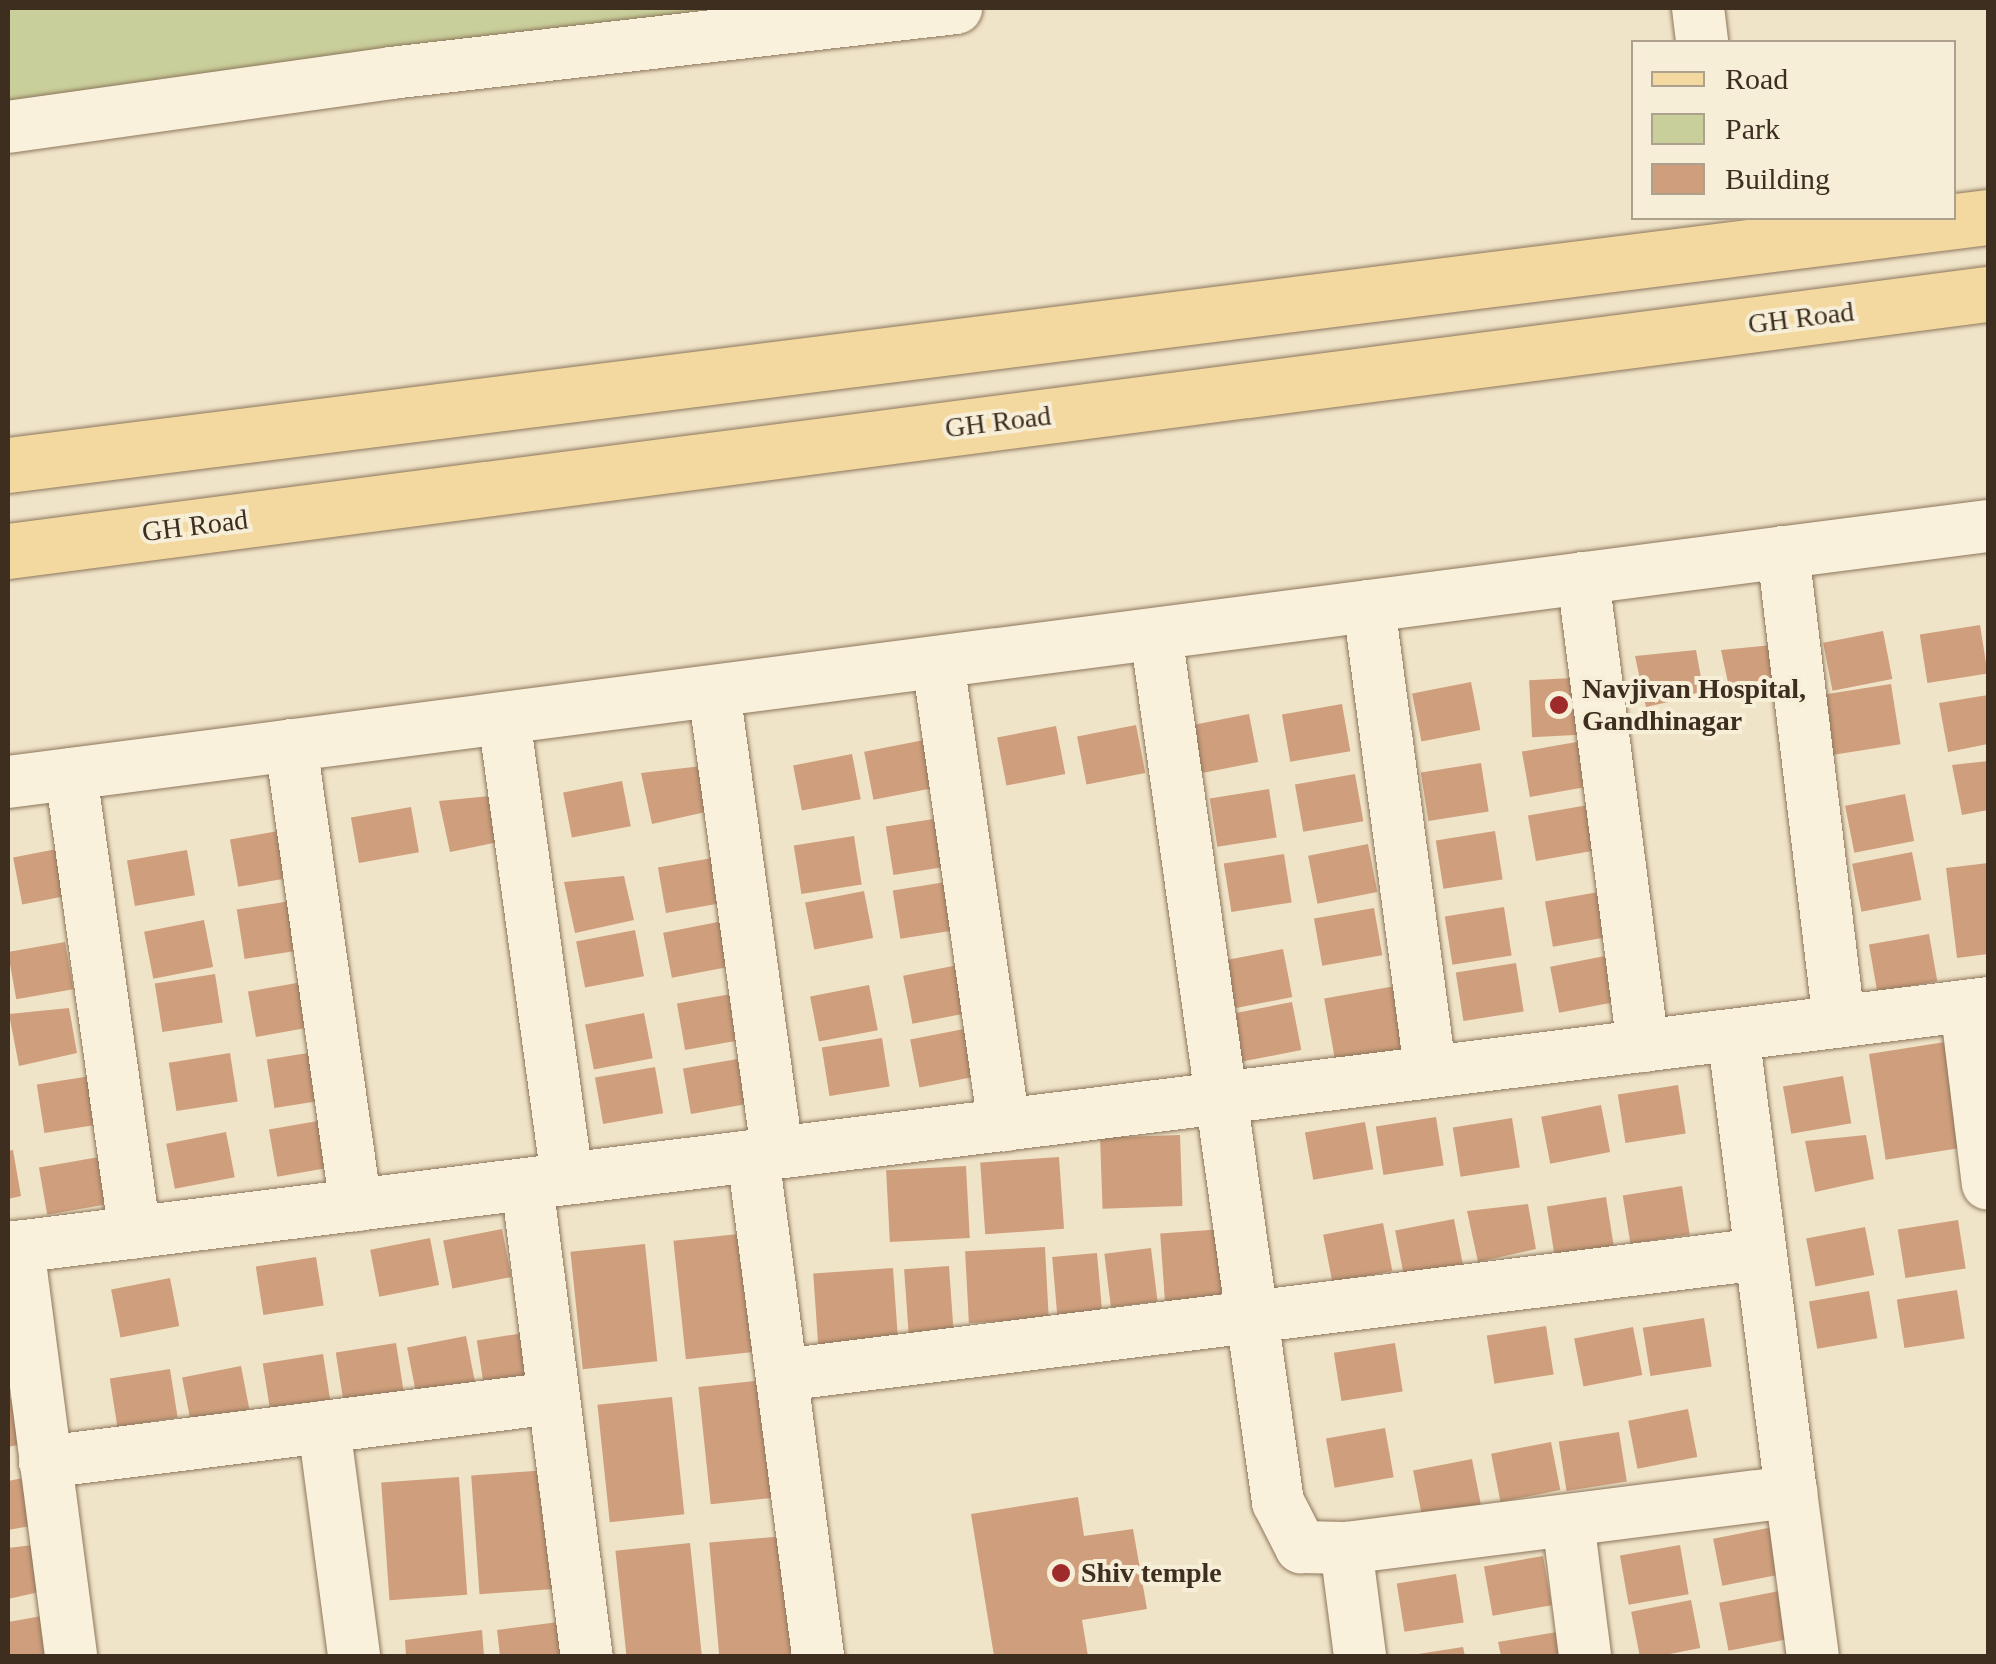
<!DOCTYPE html>
<style>
body{margin:0}
#map{position:relative;width:1996px;height:1664px;overflow:hidden;background:#f0e4c8;font-family:"Times New Roman",serif}
div>[style]{position:absolute}
.green>*{inset:0;background:#c9cf9b}
.building>*{inset:0;background:#cf9f7d;transform-origin:0 0}
.roads{filter:drop-shadow(0 0 2px #8d765c) drop-shadow(0 0 2px #8d765c)}
.minor>*{height:52px;margin:-26px;padding:0 26px;transform-origin:26px;border-radius:26px;background:#faf1dc}
.major>*{height:55px;margin:-27.5px;padding:0 27.5px;transform-origin:27.5px;border-radius:27.5px;background:#f3d9a0}
.dots>*{width:28px;height:28px;translate:-50% -50%;box-sizing:border-box;border:5px solid #f7eed8;border-radius:50%}
span{translate:-50% -50%;white-space:nowrap;text-align:center;line-height:1.15;-webkit-text-stroke:8px #f7eed8;paint-order:stroke}
.street-label{font-size:28px;color:#3d2e20}
.poi-label{font-size:28px;color:#3d2e20;font-weight:700}
.left{translate:0 -50%;text-align:left}
.frame{position:absolute;inset:0;border:10px solid #3d2e20;pointer-events:none}
.legend{position:absolute;left:1631px;top:40px;width:325px;height:180px;box-sizing:border-box;background:#f7eed8;border:2px solid #ada18e;margin:0;padding:12px 18px;list-style:none;font-size:30px;color:#3d2e20}
.legend li{display:flex;align-items:center;gap:20px;height:50px}
.legend b{width:50px;border:2px solid #ada18e}
</style>
<div id="map">
<div class="green">
<i style="clip-path:polygon(8px 8px,808px 8px,8px 105px)"></i>
</div>
<div class="building">
<i style="left:1980px;top:625px;width:49px;height:61px;rotate:81deg"></i>
<i style="left:1883px;top:631px;width:49px;height:61px;rotate:79deg"></i>
<i style="clip-path:polygon(1782px 644px,1790px 688px,1732px 701px,1721px 650px)"></i>
<i style="clip-path:polygon(1696px 650px,1704px 694px,1646px 707px,1635px 656px)"></i>
<i style="left:1591px;top:677px;width:57px;height:62px;rotate:87deg"></i>
<i style="left:1471px;top:682px;width:49px;height:60px;rotate:79deg"></i>
<i style="left:1891px;top:684px;width:61px;height:71px;rotate:81deg"></i>
<i style="clip-path:polygon(1988px 695px,1988px 744px,1948px 752px,1939px 703px)"></i>
<i style="left:1342px;top:704px;width:48px;height:61px;rotate:80deg"></i>
<i style="left:1249px;top:714px;width:49px;height:60px;rotate:79deg"></i>
<i style="left:1136px;top:725px;width:49px;height:60px;rotate:79deg"></i>
<i style="left:1056px;top:726px;width:49px;height:60px;rotate:79deg"></i>
<i style="left:924px;top:740px;width:49px;height:61px;rotate:79deg"></i>
<i style="left:1582px;top:741px;width:46px;height:61px;rotate:80deg"></i>
<i style="left:852px;top:754px;width:46px;height:60px;rotate:79deg"></i>
<i style="clip-path:polygon(1988px 761px,1988px 810px,1962px 815px,1952px 765px)"></i>
<i style="left:1481px;top:763px;width:49px;height:61px;rotate:81deg"></i>
<i style="clip-path:polygon(702px 766px,710px 811px,652px 824px,641px 773px)"></i>
<i style="left:1355px;top:774px;width:48px;height:61px;rotate:80deg"></i>
<i style="left:622px;top:781px;width:46px;height:60px;rotate:79deg"></i>
<i style="left:1269px;top:789px;width:49px;height:60px;rotate:81deg"></i>
<i style="left:1905px;top:794px;width:48px;height:61px;rotate:79deg"></i>
<i style="clip-path:polygon(500px 795px,508px 840px,450px 852px,439px 801px)"></i>
<i style="left:1588px;top:805px;width:46px;height:61px;rotate:80deg"></i>
<i style="left:411px;top:807px;width:46px;height:61px;rotate:80deg"></i>
<i style="left:946px;top:817px;width:49px;height:61px;rotate:81deg"></i>
<i style="left:290px;top:829px;width:48px;height:61px;rotate:80deg"></i>
<i style="left:1495px;top:831px;width:49px;height:60px;rotate:81deg"></i>
<i style="left:854px;top:836px;width:49px;height:61px;rotate:81deg"></i>
<i style="left:1368px;top:844px;width:49px;height:61px;rotate:79deg"></i>
<i style="left:72px;top:846px;width:48px;height:60px;rotate:79deg"></i>
<i style="left:187px;top:850px;width:46px;height:61px;rotate:80deg"></i>
<i style="left:1912px;top:852px;width:49px;height:61px;rotate:79deg"></i>
<i style="left:1284px;top:854px;width:49px;height:61px;rotate:81deg"></i>
<i style="left:718px;top:857px;width:46px;height:61px;rotate:80deg"></i>
<i style="clip-path:polygon(1988px 863px,1988px 954px,1957px 958px,1946px 868px)"></i>
<i style="clip-path:polygon(624px 876px,634px 920px,575px 933px,564px 882px)"></i>
<i style="left:952px;top:881px;width:49px;height:60px;rotate:81deg"></i>
<i style="left:864px;top:891px;width:48px;height:60px;rotate:79deg"></i>
<i style="left:1604px;top:891px;width:46px;height:60px;rotate:80deg"></i>
<i style="left:297px;top:900px;width:50px;height:61px;rotate:81deg"></i>
<i style="left:1504px;top:907px;width:49px;height:60px;rotate:81deg"></i>
<i style="left:1374px;top:908px;width:48px;height:61px;rotate:80deg"></i>
<i style="left:204px;top:920px;width:48px;height:61px;rotate:79deg"></i>
<i style="left:723px;top:921px;width:46px;height:61px;rotate:79deg"></i>
<i style="left:635px;top:930px;width:47px;height:60px;rotate:79deg"></i>
<i style="left:1929px;top:934px;width:48px;height:61px;rotate:80deg"></i>
<i style="left:65px;top:942px;width:48px;height:58px;rotate:80deg"></i>
<i style="left:1283px;top:949px;width:49px;height:60px;rotate:79deg"></i>
<i style="left:1610px;top:955px;width:47px;height:61px;rotate:79deg"></i>
<i style="left:1516px;top:963px;width:49px;height:61px;rotate:81deg"></i>
<i style="left:963px;top:964px;width:49px;height:61px;rotate:79deg"></i>
<i style="left:215px;top:974px;width:49px;height:61px;rotate:81deg"></i>
<i style="left:308px;top:981px;width:46px;height:61px;rotate:80deg"></i>
<i style="left:869px;top:985px;width:46px;height:60px;rotate:79deg"></i>
<i style="left:1401px;top:985px;width:72px;height:78px;rotate:80deg"></i>
<i style="left:737px;top:993px;width:47px;height:61px;rotate:80deg"></i>
<i style="left:1292px;top:1002px;width:49px;height:60px;rotate:79deg"></i>
<i style="clip-path:polygon(69px 1008px,77px 1053px,19px 1066px,9px 1014px)"></i>
<i style="left:644px;top:1013px;width:46px;height:60px;rotate:79deg"></i>
<i style="left:969px;top:1028px;width:49px;height:60px;rotate:79deg"></i>
<i style="left:882px;top:1038px;width:49px;height:61px;rotate:81deg"></i>
<i style="left:1945px;top:1042px;width:107px;height:77px;rotate:81deg"></i>
<i style="left:327px;top:1050px;width:49px;height:61px;rotate:81deg"></i>
<i style="left:230px;top:1053px;width:49px;height:62px;rotate:81deg"></i>
<i style="left:743px;top:1058px;width:46px;height:61px;rotate:80deg"></i>
<i style="left:655px;top:1067px;width:47px;height:61px;rotate:80deg"></i>
<i style="left:97px;top:1075px;width:49px;height:61px;rotate:81deg"></i>
<i style="left:1843px;top:1076px;width:48px;height:61px;rotate:80deg"></i>
<i style="left:1678px;top:1085px;width:49px;height:61px;rotate:81deg"></i>
<i style="left:1601px;top:1105px;width:48px;height:61px;rotate:79deg"></i>
<i style="left:1436px;top:1117px;width:49px;height:61px;rotate:81deg"></i>
<i style="left:1512px;top:1118px;width:50px;height:60px;rotate:81deg"></i>
<i style="left:329px;top:1119px;width:48px;height:61px;rotate:80deg"></i>
<i style="left:1365px;top:1122px;width:48px;height:61px;rotate:80deg"></i>
<i style="left:226px;top:1132px;width:46px;height:61px;rotate:79deg"></i>
<i style="left:1180px;top:1135px;width:71px;height:80px;rotate:88deg"></i>
<i style="clip-path:polygon(1866px 1135px,1874px 1179px,1815px 1192px,1805px 1141px)"></i>
<i style="clip-path:polygon(13px 1150px,21px 1196px,8px 1199px,8px 1151px)"></i>
<i style="left:99px;top:1157px;width:48px;height:61px;rotate:80deg"></i>
<i style="left:1059px;top:1157px;width:72px;height:79px;rotate:86deg"></i>
<i style="left:966px;top:1166px;width:72px;height:80px;rotate:87deg"></i>
<i style="left:1682px;top:1186px;width:49px;height:60px;rotate:81deg"></i>
<i style="left:1606px;top:1197px;width:50px;height:60px;rotate:81deg"></i>
<i style="clip-path:polygon(1528px 1204px,1536px 1249px,1478px 1262px,1467px 1211px)"></i>
<i style="left:1454px;top:1219px;width:49px;height:60px;rotate:79deg"></i>
<i style="left:1958px;top:1220px;width:49px;height:61px;rotate:81deg"></i>
<i style="left:1383px;top:1223px;width:49px;height:61px;rotate:79deg"></i>
<i style="left:1865px;top:1227px;width:49px;height:60px;rotate:79deg"></i>
<i style="left:1238px;top:1228px;width:70px;height:78px;rotate:86deg"></i>
<i style="left:502px;top:1229px;width:49px;height:60px;rotate:79deg"></i>
<i style="left:748px;top:1233px;width:119px;height:75px;rotate:84deg"></i>
<i style="left:430px;top:1238px;width:48px;height:61px;rotate:79deg"></i>
<i style="left:645px;top:1244px;width:118px;height:75px;rotate:84deg"></i>
<i style="left:1045px;top:1247px;width:72px;height:80px;rotate:87deg"></i>
<i style="left:1151px;top:1248px;width:54px;height:47px;rotate:83deg"></i>
<i style="left:1097px;top:1253px;width:63px;height:45px;rotate:85deg"></i>
<i style="left:316px;top:1257px;width:49px;height:61px;rotate:81deg"></i>
<i style="left:949px;top:1266px;width:64px;height:45px;rotate:86deg"></i>
<i style="left:893px;top:1268px;width:72px;height:80px;rotate:86deg"></i>
<i style="left:170px;top:1278px;width:49px;height:60px;rotate:79deg"></i>
<i style="left:1957px;top:1290px;width:49px;height:61px;rotate:81deg"></i>
<i style="left:1869px;top:1291px;width:48px;height:61px;rotate:80deg"></i>
<i style="left:1704px;top:1318px;width:49px;height:62px;rotate:81deg"></i>
<i style="left:1546px;top:1326px;width:49px;height:60px;rotate:81deg"></i>
<i style="left:1633px;top:1327px;width:49px;height:60px;rotate:79deg"></i>
<i style="left:536px;top:1331px;width:49px;height:60px;rotate:81deg"></i>
<i style="left:466px;top:1336px;width:49px;height:60px;rotate:79deg"></i>
<i style="left:396px;top:1343px;width:49px;height:61px;rotate:81deg"></i>
<i style="left:1395px;top:1343px;width:49px;height:62px;rotate:81deg"></i>
<i style="left:323px;top:1354px;width:49px;height:61px;rotate:81deg"></i>
<i style="left:241px;top:1366px;width:46px;height:60px;rotate:79deg"></i>
<i style="left:170px;top:1369px;width:49px;height:61px;rotate:81deg"></i>
<i style="left:774px;top:1379px;width:118px;height:76px;rotate:84deg"></i>
<i style="left:672px;top:1397px;width:118px;height:75px;rotate:84deg"></i>
<i style="clip-path:polygon(19px 1398px,27px 1443px,8px 1447px,8px 1399px)"></i>
<i style="left:1688px;top:1409px;width:49px;height:61px;rotate:79deg"></i>
<i style="left:1385px;top:1428px;width:50px;height:60px;rotate:80deg"></i>
<i style="left:1619px;top:1432px;width:50px;height:61px;rotate:81deg"></i>
<i style="left:1551px;top:1442px;width:49px;height:61px;rotate:79deg"></i>
<i style="left:1472px;top:1459px;width:48px;height:60px;rotate:79deg"></i>
<i style="left:549px;top:1470px;width:119px;height:78px;rotate:86deg"></i>
<i style="clip-path:polygon(33px 1476px,42px 1524px,8px 1530px,8px 1481px)"></i>
<i style="left:459px;top:1477px;width:118px;height:78px;rotate:86deg"></i>
<i style="clip-path:polygon(1078px 1497px,1084px 1536px,1133px 1529px,1147px 1609px,1082px 1620px,1088px 1656px,994px 1656px,971px 1514px)"></i>
<i style="left:1773px;top:1527px;width:48px;height:61px;rotate:79deg"></i>
<i style="left:785px;top:1536px;width:119px;height:76px;rotate:85deg"></i>
<i style="clip-path:polygon(49px 1543px,57px 1588px,8px 1599px,8px 1548px)"></i>
<i style="left:690px;top:1543px;width:114px;height:75px;rotate:84deg"></i>
<i style="left:1680px;top:1545px;width:50px;height:61px;rotate:80deg"></i>
<i style="left:1543px;top:1556px;width:50px;height:60px;rotate:80deg"></i>
<i style="left:1456px;top:1574px;width:49px;height:60px;rotate:81deg"></i>
<i style="left:1779px;top:1591px;width:49px;height:61px;rotate:79deg"></i>
<i style="left:1691px;top:1600px;width:49px;height:61px;rotate:79deg"></i>
<i style="clip-path:polygon(53px 1614px,61px 1656px,8px 1656px,8px 1622px)"></i>
<i style="clip-path:polygon(574px 1620px,576px 1656px,500px 1656px,497px 1630px)"></i>
<i style="clip-path:polygon(482px 1630px,484px 1656px,406px 1656px,405px 1640px)"></i>
<i style="clip-path:polygon(1557px 1632px,1562px 1656px,1501px 1656px,1498px 1642px)"></i>
<i style="clip-path:polygon(1463px 1647px,1465px 1656px,1418px 1656px,1418px 1654px)"></i>
</div>
<div class="roads">
<div class="minor">
<i style="left:1698px;top:8px;width:34px;rotate:83deg"></i>
<i style="left:8px;top:127px;width:387px;rotate:-8deg"></i>
<i style="left:391px;top:73px;width:569px;rotate:-6.56deg"></i>
<i style="left:1783px;top:552px;width:473px;rotate:83.2deg"></i>
<i style="left:1583px;top:578px;width:472px;rotate:82.7deg"></i>
<i style="left:1369px;top:606px;width:470px;rotate:82.5deg"></i>
<i style="left:1156px;top:634px;width:877px;rotate:82deg"></i>
<i style="left:1278px;top:1502px;width:51px;rotate:62.9deg"></i>
<i style="left:1301px;top:1547px;width:45px;rotate:1.3deg"></i>
<i style="left:1346px;top:1548px;width:449px;rotate:-7.2deg"></i>
<i style="left:1791px;top:1492px;width:461px;rotate:-97.2deg"></i>
<i style="left:938px;top:662px;width:468px;rotate:81.9deg"></i>
<i style="left:714px;top:691px;width:466px;rotate:82.2deg"></i>
<i style="left:504px;top:718px;width:465px;rotate:82.2deg"></i>
<i style="left:291px;top:745px;width:465px;rotate:82deg"></i>
<i style="left:71px;top:774px;width:463px;rotate:82.1deg"></i>
<i style="left:8px;top:782px;width:1996px;rotate:-7.37deg"></i>
<i style="left:1966px;top:1006px;width:179px;rotate:83deg"></i>
<i style="left:753px;top:1156px;width:504px;rotate:82.59deg"></i>
<i style="left:527px;top:1184px;width:476px;rotate:82.8deg"></i>
<i style="left:18px;top:1247px;width:412px;rotate:82.6deg"></i>
<i style="left:8px;top:1248px;width:1995px;rotate:-7.05deg"></i>
<i style="left:782px;top:1375px;width:986px;rotate:-7.05deg"></i>
<i style="left:324px;top:1427px;width:231px;rotate:82.5deg"></i>
<i style="left:45px;top:1462px;width:513px;rotate:-7.17deg"></i>
<i style="left:1791px;top:1492px;width:165px;rotate:82.4deg"></i>
<i style="left:1568px;top:1521px;width:136px;rotate:82.8deg"></i>
<i style="left:1346px;top:1548px;width:109px;rotate:82.6deg"></i>
</div>
<div class="major">
<i style="left:8px;top:465px;width:1995px;rotate:-7.14deg"></i>
<i style="left:8px;top:551px;width:1997px;rotate:-7.4deg"></i>
</div>
</div>
<div class="dots">
<i style="left:1559px;top:705px;background:#9e2a2b"></i>
<i style="left:1061px;top:1573px;background:#9e2a2b"></i>
</div>
<div class="street-label">
<span style="left:1801px;top:318px;rotate:-7deg">GH Road</span>
<span style="left:998px;top:422px;rotate:-7deg">GH Road</span>
<span style="left:195px;top:526px;rotate:-7deg">GH Road</span>
</div>
<div class="poi-label">
<span class="left" style="left:1582px;top:705px">Navjivan Hospital,<br>Gandhinagar</span>
<span class="left" style="left:1081px;top:1573px">Shiv temple</span>
</div>
<div class="frame"></div>
<ul class="legend">
<li><b style="height:12px;background:#f3d9a0"></b>Road</li>
<li><b style="height:28px;background:#c9cf9b"></b>Park</li>
<li><b style="height:28px;background:#cf9f7d"></b>Building</li>
</ul>
</div>
